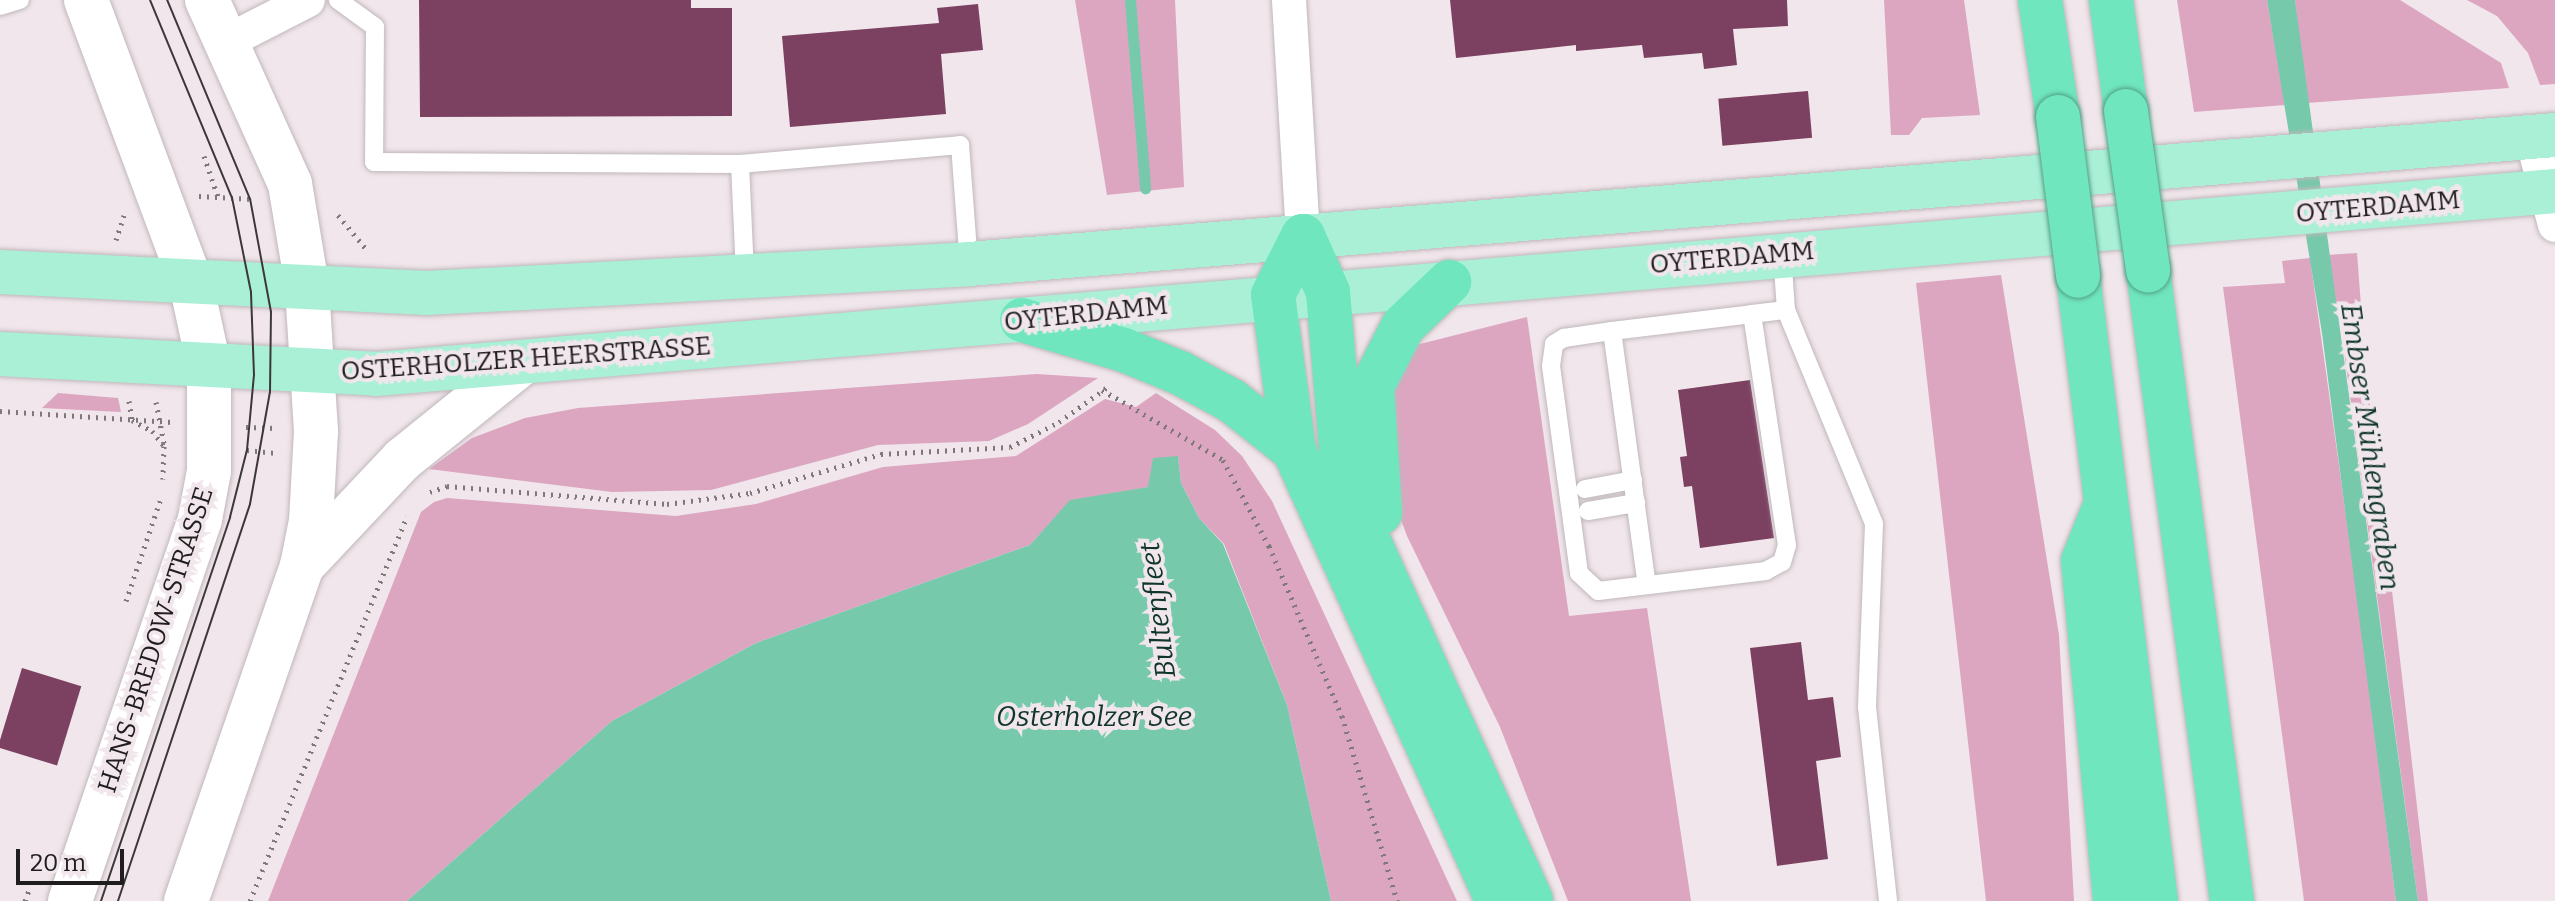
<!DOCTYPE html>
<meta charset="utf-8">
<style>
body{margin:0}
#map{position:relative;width:2555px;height:901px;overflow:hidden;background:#f0e6eb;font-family:Bitter,serif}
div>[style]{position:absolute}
.green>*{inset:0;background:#dca6c1}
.water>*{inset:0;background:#77c9ab}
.stream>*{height:11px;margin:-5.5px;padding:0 5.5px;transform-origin:5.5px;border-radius:5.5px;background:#77c9ab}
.building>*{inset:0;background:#7c4161;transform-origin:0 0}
.path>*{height:5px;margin-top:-2.5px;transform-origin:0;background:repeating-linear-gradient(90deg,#7e787a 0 2px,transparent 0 8px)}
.roads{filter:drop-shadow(0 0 2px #c0b7bb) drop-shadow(0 0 2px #c0b7bb)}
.service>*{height:18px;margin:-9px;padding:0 9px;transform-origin:9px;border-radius:9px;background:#fff}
.minor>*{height:34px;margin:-17px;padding:0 17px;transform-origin:17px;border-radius:17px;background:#fff}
.tertiary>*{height:44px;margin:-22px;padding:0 22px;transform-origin:22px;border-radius:22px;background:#fff}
.secondary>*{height:44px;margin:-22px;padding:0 22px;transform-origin:22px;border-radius:22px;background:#fff}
.primary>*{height:44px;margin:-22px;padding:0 22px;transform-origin:22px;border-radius:22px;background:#a9f0d7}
.motorway>*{height:44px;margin:-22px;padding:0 22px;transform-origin:22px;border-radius:22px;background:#6fe6bd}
.tram>*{height:2px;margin:-1px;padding:0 1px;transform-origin:1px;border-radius:1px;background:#3c3839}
.bridges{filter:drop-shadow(0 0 2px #53a085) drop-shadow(0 0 2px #53a085)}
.motorway-bridge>*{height:44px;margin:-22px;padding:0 22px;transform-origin:22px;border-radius:22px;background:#6fe6bd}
span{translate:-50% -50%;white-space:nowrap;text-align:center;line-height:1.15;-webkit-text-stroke:8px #f0e6eb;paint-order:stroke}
.street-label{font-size:26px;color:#201d1e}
.water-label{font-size:28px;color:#10362a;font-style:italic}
.scale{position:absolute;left:16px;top:849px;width:108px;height:36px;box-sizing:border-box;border:4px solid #201d1e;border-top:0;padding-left:10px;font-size:24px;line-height:28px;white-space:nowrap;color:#201d1e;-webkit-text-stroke:6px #f0e6eb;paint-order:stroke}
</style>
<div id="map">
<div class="green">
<i style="clip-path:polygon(1075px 0,1175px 0,1184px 187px,1107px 195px)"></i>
<i style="clip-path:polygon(1884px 0,1964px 0,1980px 115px,1922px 118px,1909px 135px,1891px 135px)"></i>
<i style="clip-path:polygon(2177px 0,2267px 0,2285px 105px,2194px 112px)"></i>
<i style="clip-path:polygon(2295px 0,2400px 0,2501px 63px,2509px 88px,2307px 103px)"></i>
<i style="clip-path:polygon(2467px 0,2555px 0,2555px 84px,2540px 85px,2528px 53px,2497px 16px)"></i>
<i style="clip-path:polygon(2357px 253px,2365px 358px,2428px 901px,2418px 901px,2341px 329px,2326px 255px)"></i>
<i style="clip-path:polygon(2310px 258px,2356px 587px,2396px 901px,2304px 901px,2223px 287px,2285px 283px,2282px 261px)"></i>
<i style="clip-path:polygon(2001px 275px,2059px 635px,2074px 901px,1986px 901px,1916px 283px)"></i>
<i style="clip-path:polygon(1527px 317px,1569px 616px,1647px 608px,1691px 901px,1568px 901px,1500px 727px,1407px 536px,1390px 490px,1390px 387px,1408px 347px)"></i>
<i style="clip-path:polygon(1037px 374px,1098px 378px,1028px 424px,989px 441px,878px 445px,711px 490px,612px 492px,429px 469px,472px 438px,525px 418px,578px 408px)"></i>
<i style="clip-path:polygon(58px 393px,118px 398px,121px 412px,42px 408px)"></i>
<i style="clip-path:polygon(1156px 393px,1215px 430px,1242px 456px,1272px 501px,1457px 901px,1331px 901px,1287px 705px,1224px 544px,1199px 518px,1181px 483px,1178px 456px,1154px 476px,1149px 487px,1070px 501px,1030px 545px,756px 643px,612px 721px,407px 901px,268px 901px,421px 512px,434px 502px,447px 498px,676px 516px,756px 504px,883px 467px,1016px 456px,1105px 399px,1136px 407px)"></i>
</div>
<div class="water">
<i style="clip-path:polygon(2267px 0,2295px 0,2418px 901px,2396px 901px,2322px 333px)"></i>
<i style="clip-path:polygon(1178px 456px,1181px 483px,1199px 518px,1223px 544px,1287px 705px,1331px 901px,407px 901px,612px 721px,756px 643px,1030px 545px,1070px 500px,1148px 487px,1153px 458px)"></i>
</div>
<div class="stream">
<i style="left:1130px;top:0;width:189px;rotate:85.4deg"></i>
</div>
<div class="building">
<i style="clip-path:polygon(419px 0,691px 0,691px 8px,732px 8px,732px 116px,420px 117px)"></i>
<i style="clip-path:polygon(1450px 0,1787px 0,1788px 26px,1733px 29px,1737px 65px,1704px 69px,1702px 53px,1644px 58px,1642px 45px,1576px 51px,1576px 45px,1456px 58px)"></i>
<i style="clip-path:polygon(978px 4px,983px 50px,941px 54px,946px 114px,790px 127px,782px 36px,939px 23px,937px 8px)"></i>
<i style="left:1808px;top:91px;width:47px;height:90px;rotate:85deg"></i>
<i style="clip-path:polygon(1750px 380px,1774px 538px,1700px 548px,1692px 486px,1684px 487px,1680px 457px,1687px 456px,1678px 390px)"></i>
<i style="clip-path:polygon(1801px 642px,1808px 700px,1833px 697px,1841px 757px,1816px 761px,1828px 859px,1777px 866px,1750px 648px)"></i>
<i style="left:22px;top:668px;width:62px;height:83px;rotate:17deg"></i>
</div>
<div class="path">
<i style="left:204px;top:156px;width:43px;rotate:71.1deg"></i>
<i style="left:199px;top:196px;width:54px;rotate:3.2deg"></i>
<i style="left:338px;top:215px;width:45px;rotate:50.4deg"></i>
<i style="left:116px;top:240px;width:26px;rotate:-72deg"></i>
<i style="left:1102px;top:390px;width:140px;rotate:30deg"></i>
<i style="left:1223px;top:460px;width:98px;rotate:61.9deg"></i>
<i style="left:1269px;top:546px;width:185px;rotate:66.8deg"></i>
<i style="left:1342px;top:716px;width:193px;rotate:73.4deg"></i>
<i style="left:129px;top:401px;width:19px;rotate:81deg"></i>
<i style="left:156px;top:402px;width:42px;rotate:79deg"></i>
<i style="left:0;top:411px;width:172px;rotate:3.7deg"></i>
<i style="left:132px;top:420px;width:23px;rotate:29deg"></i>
<i style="left:152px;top:431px;width:19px;rotate:51deg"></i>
<i style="left:164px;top:446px;width:33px;rotate:92deg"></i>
<i style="left:246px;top:427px;width:30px;rotate:2deg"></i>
<i style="left:247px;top:450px;width:30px;rotate:6deg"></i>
<i style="left:430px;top:492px;width:18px;rotate:-19deg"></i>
<i style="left:447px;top:486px;width:221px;rotate:4.7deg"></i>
<i style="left:667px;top:504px;width:84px;rotate:-7.5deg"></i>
<i style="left:750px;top:493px;width:137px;rotate:-16.6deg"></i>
<i style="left:881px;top:454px;width:129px;rotate:-3.1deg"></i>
<i style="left:1010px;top:447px;width:55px;rotate:-27deg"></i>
<i style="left:1059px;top:422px;width:62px;rotate:-35.8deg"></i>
<i style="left:126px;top:601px;width:106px;rotate:-71.2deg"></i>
<i style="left:25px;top:901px;width:15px;rotate:-70deg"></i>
<i style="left:250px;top:901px;width:416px;rotate:-67.8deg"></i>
</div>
<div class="roads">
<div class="service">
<i style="left:338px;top:0;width:46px;rotate:36.1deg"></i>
<i style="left:375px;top:27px;width:135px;rotate:90.4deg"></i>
<i style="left:374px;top:162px;width:366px;rotate:0.3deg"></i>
<i style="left:740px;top:164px;width:221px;rotate:-4.9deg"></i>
<i style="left:960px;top:145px;width:119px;rotate:85.7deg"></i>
<i style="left:0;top:6px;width:21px;rotate:-17deg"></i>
<i style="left:740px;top:164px;width:112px;rotate:87.4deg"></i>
<i style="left:1782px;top:254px;width:56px;rotate:85.9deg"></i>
<i style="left:1786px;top:310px;width:231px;rotate:67.6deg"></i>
<i style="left:1874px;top:524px;width:183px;rotate:92.2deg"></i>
<i style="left:1867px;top:707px;width:195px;rotate:83.8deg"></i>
<i style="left:1752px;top:314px;width:234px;rotate:81.4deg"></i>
<i style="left:1787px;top:545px;width:18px;rotate:106deg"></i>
<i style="left:1782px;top:562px;width:18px;rotate:151deg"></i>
<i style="left:1766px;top:571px;width:169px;rotate:173.2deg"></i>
<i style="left:1598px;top:591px;width:26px;rotate:-137deg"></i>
<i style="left:1579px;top:573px;width:209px;rotate:-97.7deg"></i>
<i style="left:1551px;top:366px;width:22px;rotate:-82deg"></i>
<i style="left:1554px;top:344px;width:12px;rotate:-31deg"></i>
<i style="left:1564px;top:338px;width:49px;rotate:-8.3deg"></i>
<i style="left:1612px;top:331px;width:141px;rotate:-6.9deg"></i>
<i style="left:1752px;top:314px;width:34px;rotate:-7deg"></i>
<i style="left:1612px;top:331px;width:256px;rotate:82.2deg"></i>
<i style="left:1585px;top:489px;width:49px;rotate:-10.6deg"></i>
<i style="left:1588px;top:511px;width:49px;rotate:-9.5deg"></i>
</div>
<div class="minor">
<i style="left:1289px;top:0;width:236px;rotate:86.6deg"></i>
<i style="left:226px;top:42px;width:92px;rotate:-27.1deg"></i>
<i style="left:2532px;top:138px;width:90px;rotate:75.2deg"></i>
</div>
<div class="tertiary">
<i style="left:86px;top:0;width:298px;rotate:69.6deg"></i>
<i style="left:207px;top:0;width:202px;rotate:65.7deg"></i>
<i style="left:290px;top:184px;width:103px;rotate:80.5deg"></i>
</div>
<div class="secondary">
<i style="left:302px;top:566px;width:147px;rotate:-46.7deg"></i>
<i style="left:403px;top:459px;width:153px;rotate:-38.9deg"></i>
<i style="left:70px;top:901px;width:404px;rotate:-71.2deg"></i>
<i style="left:200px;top:519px;width:49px;rotate:-79.4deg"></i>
<i style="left:209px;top:471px;width:105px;rotate:-90deg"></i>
<i style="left:209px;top:366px;width:89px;rotate:-102.3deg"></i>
<i style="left:186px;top:901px;width:355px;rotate:-70.9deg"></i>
<i style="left:302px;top:566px;width:46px;rotate:-78.7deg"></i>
<i style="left:311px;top:521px;width:90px;rotate:-86.8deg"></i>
<i style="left:316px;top:431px;width:145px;rotate:-93.6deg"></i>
</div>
<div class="primary">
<i style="left:0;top:272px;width:428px;rotate:2.8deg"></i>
<i style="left:427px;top:293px;width:231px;rotate:-3deg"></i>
<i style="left:658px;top:281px;width:311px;rotate:-3.1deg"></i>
<i style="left:969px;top:264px;width:1591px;rotate:-4.65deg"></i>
<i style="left:0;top:354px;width:377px;rotate:3deg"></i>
<i style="left:376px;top:374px;width:2187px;rotate:-4.8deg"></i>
</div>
<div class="motorway">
<i style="left:2040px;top:0;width:118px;rotate:81.3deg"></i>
<i style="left:2111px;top:0;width:112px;rotate:82.3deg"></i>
<i style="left:1303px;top:236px;width:66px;rotate:117deg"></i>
<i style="left:1273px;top:295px;width:156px;rotate:82.3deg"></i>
<i style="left:1294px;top:450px;width:495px;rotate:65.7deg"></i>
<i style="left:1303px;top:236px;width:61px;rotate:65.9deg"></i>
<i style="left:1328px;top:292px;width:157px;rotate:85.2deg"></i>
<i style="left:1341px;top:448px;width:81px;rotate:74.9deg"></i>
<i style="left:1362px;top:526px;width:411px;rotate:65.7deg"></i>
<i style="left:2148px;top:270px;width:637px;rotate:82.42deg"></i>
<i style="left:2078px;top:276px;width:630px;rotate:82.89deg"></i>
<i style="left:1022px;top:320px;width:106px;rotate:16.4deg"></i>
<i style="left:1124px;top:350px;width:61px;rotate:22.3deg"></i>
<i style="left:1180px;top:373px;width:59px;rotate:28.3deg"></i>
<i style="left:1232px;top:401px;width:79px;rotate:38.3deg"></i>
<i style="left:2105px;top:506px;width:59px;rotate:111.8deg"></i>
<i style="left:2083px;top:561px;width:342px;rotate:84.6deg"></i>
<i style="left:1380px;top:513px;width:126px;rotate:-93.6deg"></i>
<i style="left:1372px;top:387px;width:68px;rotate:-63.1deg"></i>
<i style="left:1403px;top:326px;width:64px;rotate:-43.7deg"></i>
</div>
</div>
<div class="tram">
<i style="left:101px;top:901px;width:405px;rotate:-71.4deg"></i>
<i style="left:230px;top:517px;width:69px;rotate:-75.8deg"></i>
<i style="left:247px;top:450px;width:75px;rotate:-84.7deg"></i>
<i style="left:254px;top:375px;width:83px;rotate:-92.1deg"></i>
<i style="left:251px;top:292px;width:96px;rotate:-101.4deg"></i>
<i style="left:232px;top:198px;width:214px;rotate:-112.5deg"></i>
<i style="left:118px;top:901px;width:418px;rotate:-71.6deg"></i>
<i style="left:250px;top:504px;width:114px;rotate:-79.9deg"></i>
<i style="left:270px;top:392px;width:80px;rotate:-89.3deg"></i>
<i style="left:271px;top:312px;width:115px;rotate:-100.5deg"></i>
<i style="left:250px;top:199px;width:216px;rotate:-112.6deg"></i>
</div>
<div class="bridges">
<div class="motorway-bridge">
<i style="left:2126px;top:111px;width:161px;rotate:82.1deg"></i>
<i style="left:2058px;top:117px;width:160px;rotate:82.8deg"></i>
</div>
</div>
<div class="street-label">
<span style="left:2378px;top:207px;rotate:-5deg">OYTERDAMM</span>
<span style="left:1732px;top:258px;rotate:-5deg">OYTERDAMM</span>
<span style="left:1086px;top:314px;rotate:-6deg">OYTERDAMM</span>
<span style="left:526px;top:359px;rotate:-4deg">OSTERHOLZER HEERSTRASSE</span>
<span style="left:156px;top:640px;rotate:-72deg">HANS-BREDOW-STRASSE</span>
</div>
<div class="water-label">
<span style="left:2370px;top:447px;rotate:82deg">Embser Mühlengraben</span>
<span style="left:1158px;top:610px;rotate:-97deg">Bultenfleet</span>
<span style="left:1094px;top:717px">Osterholzer See</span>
</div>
<div class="scale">20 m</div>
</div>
